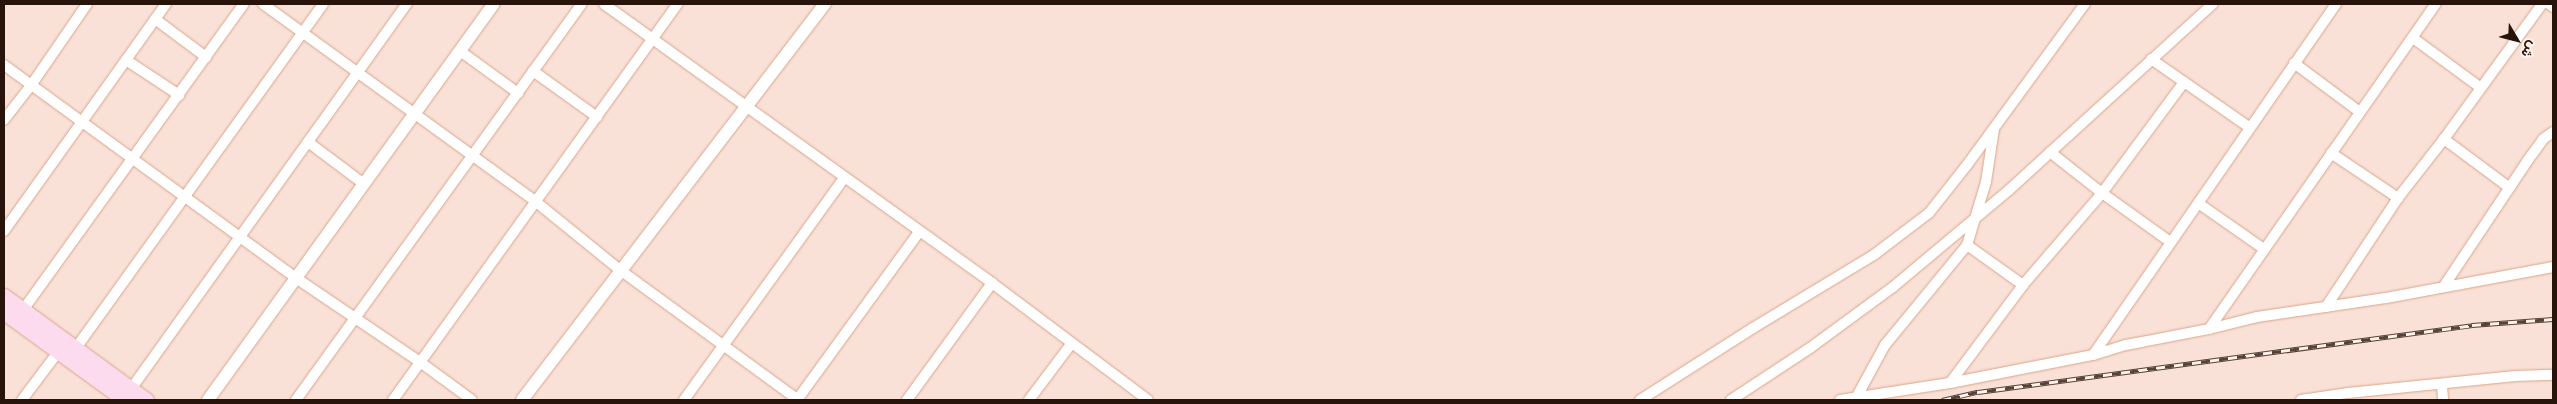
<!DOCTYPE html>
<meta charset="utf-8">
<style>
body{margin:0}
#map{position:relative;width:2557px;height:404px;overflow:hidden;background:#f9e1d7;font-family:"Nunito Sans",Vazirmatn,sans-serif}
div>[style]{position:absolute}
.roads{filter:drop-shadow(0 0 1px #dba48a) drop-shadow(0 0 1px #dba48a)}
.minor>*{height:10px;margin:-5px;padding:0 5px;transform-origin:5px;border-radius:5px;background:#fff}
.tertiary>*{height:12px;margin:-6px;padding:0 6px;transform-origin:6px;border-radius:6px;background:#fff}
.primary>*{height:15px;margin:-7.5px;padding:0 7.5px;transform-origin:7.5px;border-radius:7.5px;background:#fddbee}
.rail>*{height:5px;margin-top:-2.5px;transform-origin:0;background:repeating-linear-gradient(90deg,#fef2ec 0 9px,#574238 0 18px);box-sizing:border-box;border-block:1px solid #574238}
span{translate:-50% -50%;white-space:nowrap;text-align:center;line-height:1.15;-webkit-text-stroke:4px #fef2ec;paint-order:stroke}
.frame{position:absolute;inset:0;border:5px solid #28140a;pointer-events:none}
.north{position:absolute;left:2492px;top:15px;width:50px;height:50px;-webkit-text-stroke:4px #fef2ec;paint-order:stroke;rotate:127deg;font-size:14px;font-weight:700;line-height:20px;text-align:center;color:#28140a}
.north::after{content:'';display:block;margin:auto;width:18px;height:22px;background:#28140a;clip-path:polygon(50% 0,100% 100%,50% 72%,0 100%)}
</style>
<div id="map">
<div class="roads">
<div class="minor">
<i style="left:263px;top:4px;width:336px;rotate:35.9deg"></i>
<i style="left:535px;top:201px;width:109px;rotate:39.1deg"></i>
<i style="left:620px;top:270px;width:220px;rotate:36.1deg"></i>
<i style="left:604px;top:4px;width:478px;rotate:35.7deg"></i>
<i style="left:992px;top:283px;width:195px;rotate:36.9deg"></i>
<i style="left:2549px;top:4px;width:5px;rotate:37deg"></i>
<i style="left:155px;top:19px;width:64px;rotate:36.7deg"></i>
<i style="left:2413px;top:38px;width:84px;rotate:36.3deg"></i>
<i style="left:460px;top:51px;width:72px;rotate:35.9deg"></i>
<i style="left:2151px;top:59px;width:119px;rotate:34.8deg"></i>
<i style="left:126px;top:60px;width:64px;rotate:33.4deg"></i>
<i style="left:2294px;top:63px;width:82px;rotate:36.6deg"></i>
<i style="left:4px;top:65px;width:361px;rotate:36.1deg"></i>
<i style="left:296px;top:278px;width:150px;rotate:34.1deg"></i>
<i style="left:420px;top:362px;width:64px;rotate:36.2deg"></i>
<i style="left:533px;top:71px;width:79px;rotate:35.7deg"></i>
<i style="left:4px;top:120px;width:46px;rotate:-52.1deg"></i>
<i style="left:32px;top:84px;width:97px;rotate:-55.5deg"></i>
<i style="left:2444px;top:139px;width:82px;rotate:36.6deg"></i>
<i style="left:308px;top:142px;width:70px;rotate:36.9deg"></i>
<i style="left:2050px;top:152px;width:66px;rotate:38.3deg"></i>
<i style="left:2102px;top:193px;width:82px;rotate:35.6deg"></i>
<i style="left:2331px;top:153px;width:81px;rotate:33.9deg"></i>
<i style="left:2198px;top:203px;width:80px;rotate:34.9deg"></i>
<i style="left:4px;top:231px;width:279px;rotate:-54.5deg"></i>
<i style="left:1967px;top:245px;width:69px;rotate:35.5deg"></i>
<i style="left:2444px;top:286px;width:151px;rotate:-56.3deg"></i>
<i style="left:2528px;top:160px;width:26px;rotate:-54deg"></i>
<i style="left:2543px;top:139px;width:12px;rotate:-35deg"></i>
<i style="left:2326px;top:307px;width:131px;rotate:-56.6deg"></i>
<i style="left:2398px;top:198px;width:75px;rotate:-52.1deg"></i>
<i style="left:2444px;top:139px;width:167px;rotate:-54deg"></i>
<i style="left:23px;top:310px;width:377px;rotate:-54.2deg"></i>
<i style="left:2209px;top:329px;width:396px;rotate:-55.1deg"></i>
<i style="left:76px;top:348px;width:423px;rotate:-54.3deg"></i>
<i style="left:2093px;top:355px;width:427px;rotate:-55.3deg"></i>
<i style="left:1950px;top:383px;width:122px;rotate:-53.3deg"></i>
<i style="left:2023px;top:285px;width:121px;rotate:-49.3deg"></i>
<i style="left:2102px;top:193px;width:138px;rotate:-53.5deg"></i>
<i style="left:2442px;top:385px;width:15px;rotate:86deg"></i>
<i style="left:131px;top:389px;width:474px;rotate:-54.4deg"></i>
<i style="left:22px;top:400px;width:60px;rotate:-53.1deg"></i>
<i style="left:296px;top:400px;width:488px;rotate:-54.2deg"></i>
<i style="left:393px;top:400px;width:488px;rotate:-54.3deg"></i>
<i style="left:684px;top:400px;width:274px;rotate:-54.2deg"></i>
<i style="left:797px;top:400px;width:208px;rotate:-54deg"></i>
<i style="left:907px;top:400px;width:145px;rotate:-54deg"></i>
<i style="left:1029px;top:400px;width:71px;rotate:-53deg"></i>
<i style="left:1640px;top:400px;width:134px;rotate:-32.5deg"></i>
<i style="left:1753px;top:328px;width:143px;rotate:-31.2deg"></i>
<i style="left:1875px;top:254px;width:68px;rotate:-37.2deg"></i>
<i style="left:1929px;top:213px;width:61px;rotate:-51.6deg"></i>
<i style="left:1967px;top:165px;width:200px;rotate:-53.8deg"></i>
<i style="left:1731px;top:400px;width:95px;rotate:-33.4deg"></i>
<i style="left:1810px;top:348px;width:103px;rotate:-36.3deg"></i>
<i style="left:1893px;top:287px;width:151px;rotate:-39.9deg"></i>
<i style="left:2009px;top:190px;width:276px;rotate:-42.4deg"></i>
<i style="left:1840px;top:400px;width:111px;rotate:-8.8deg"></i>
<i style="left:1950px;top:383px;width:146px;rotate:-11.1deg"></i>
<i style="left:2093px;top:355px;width:34px;rotate:-17deg"></i>
<i style="left:2126px;top:345px;width:85px;rotate:-10.9deg"></i>
<i style="left:2209px;top:329px;width:49px;rotate:-14deg"></i>
<i style="left:2257px;top:317px;width:130px;rotate:-8.4deg"></i>
<i style="left:2386px;top:298px;width:170px;rotate:-10.5deg"></i>
<i style="left:1855px;top:400px;width:63px;rotate:-61.4deg"></i>
<i style="left:1885px;top:345px;width:129px;rotate:-50.6deg"></i>
<i style="left:1967px;top:245px;width:66px;rotate:-73.2deg"></i>
<i style="left:1986px;top:182px;width:54px;rotate:-81.4deg"></i>
<i style="left:2301px;top:400px;width:48px;rotate:-8.5deg"></i>
<i style="left:2348px;top:393px;width:168px;rotate:-5.8deg"></i>
<i style="left:2515px;top:376px;width:38px;rotate:-2deg"></i>
</div>
<div class="tertiary">
<i style="left:208px;top:400px;width:488px;rotate:-54.2deg"></i>
<i style="left:522px;top:400px;width:499px;rotate:-52.6deg"></i>
</div>
<div class="primary">
<i style="left:4px;top:296px;width:176px;rotate:36.2deg"></i>
<i style="left:4px;top:312px;width:150px;rotate:36deg"></i>
</div>
</div>
<div class="rail">
<i style="left:1942px;top:400px;width:37px;rotate:-13deg"></i>
<i style="left:1978px;top:392px;width:499px;rotate:-7.7deg"></i>
<i style="left:2472px;top:325px;width:81px;rotate:-4.2deg"></i>
</div>
<div class="frame"></div>
<div class="north">ش</div>
</div>
